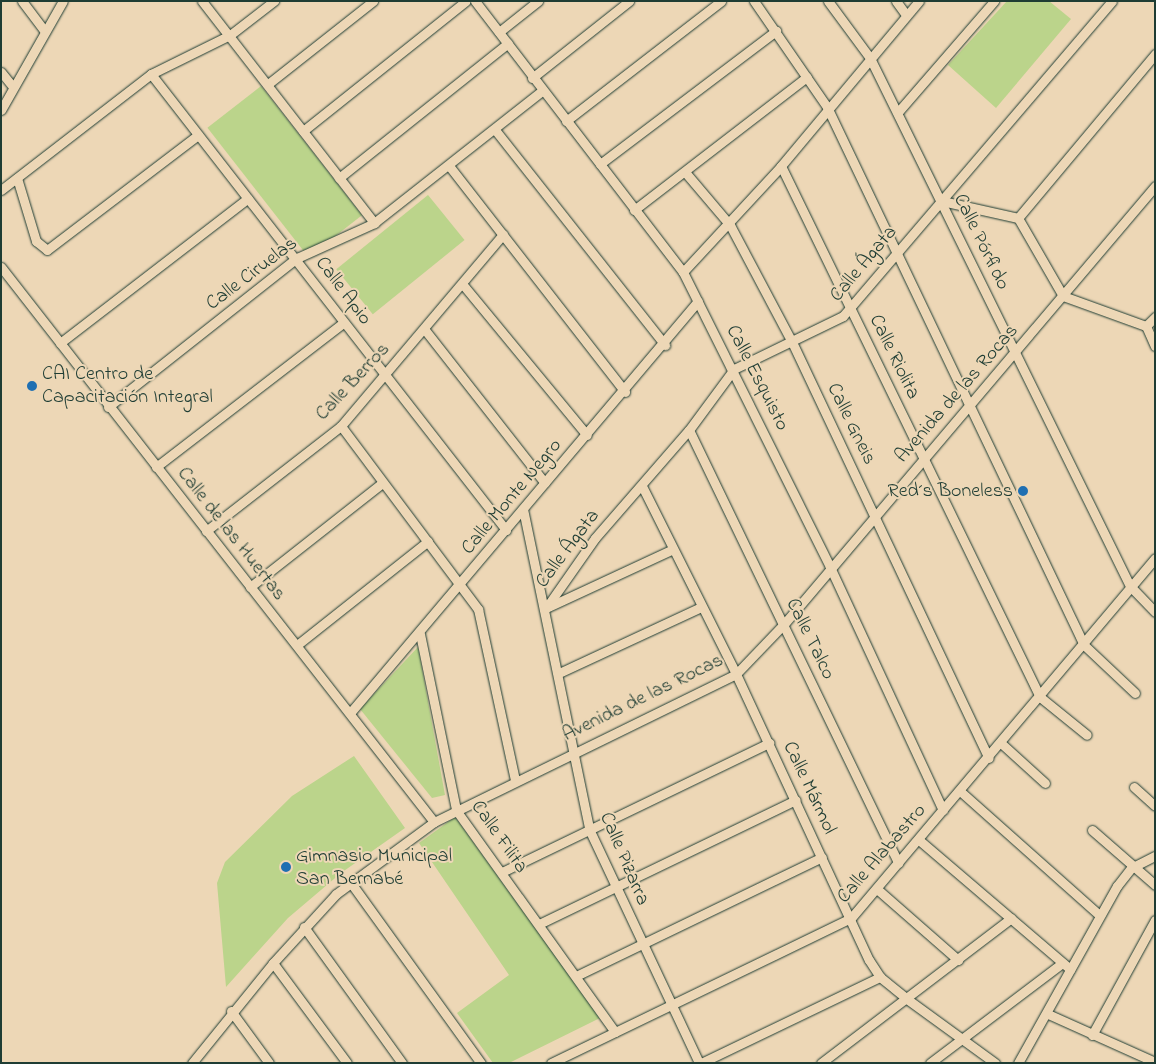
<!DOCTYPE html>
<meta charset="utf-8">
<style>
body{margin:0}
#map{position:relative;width:1156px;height:1064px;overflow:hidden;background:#edd7b6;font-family:"Indie Flower",sans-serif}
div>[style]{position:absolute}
.green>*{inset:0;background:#bbd48b;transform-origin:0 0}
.roads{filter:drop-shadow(0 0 1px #1f3d34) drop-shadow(0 0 1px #1f3d34)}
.minor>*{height:9px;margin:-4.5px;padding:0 4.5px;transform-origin:4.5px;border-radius:4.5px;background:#edd7b6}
.dots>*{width:14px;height:14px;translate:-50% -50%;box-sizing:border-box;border:2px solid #edd7b6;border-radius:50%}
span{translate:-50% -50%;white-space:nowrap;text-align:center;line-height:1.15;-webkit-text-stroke:4px #edd7b6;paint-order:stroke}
.street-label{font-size:20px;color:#1f3d34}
.poi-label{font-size:20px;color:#1f3d34}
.left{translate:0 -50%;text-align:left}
.right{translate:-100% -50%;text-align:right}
.frame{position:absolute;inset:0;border:2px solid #1f3d34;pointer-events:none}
</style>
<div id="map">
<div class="green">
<i style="clip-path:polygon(1007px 1px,1049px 1px,1071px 19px,996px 108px,948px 65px)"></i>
<i style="left:261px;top:86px;width:164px;height:68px;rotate:52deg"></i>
<i style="left:428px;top:195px;width:58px;height:118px;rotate:51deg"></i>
<i style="clip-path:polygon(418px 647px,445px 795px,432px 798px,360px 709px)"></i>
<i style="clip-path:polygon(354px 756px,405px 828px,341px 873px,288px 918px,226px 987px,217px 883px,225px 862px,292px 796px)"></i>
<i style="clip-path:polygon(455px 817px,600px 1018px,509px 1063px,493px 1063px,457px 1013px,509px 975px,419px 843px)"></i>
</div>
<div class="roads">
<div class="minor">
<i style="left:22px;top:1px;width:36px;rotate:53deg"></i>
<i style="left:202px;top:1px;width:281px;rotate:52.2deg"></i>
<i style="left:475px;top:1px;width:342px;rotate:52.5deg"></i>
<i style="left:683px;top:272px;width:330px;rotate:63.5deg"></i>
<i style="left:830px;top:567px;width:268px;rotate:65.1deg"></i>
<i style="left:754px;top:1px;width:129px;rotate:55.4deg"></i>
<i style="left:827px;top:107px;width:596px;rotate:64.47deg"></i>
<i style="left:1084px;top:645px;width:70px;rotate:43.3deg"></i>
<i style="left:828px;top:1px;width:71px;rotate:53.6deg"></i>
<i style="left:870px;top:58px;width:589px;rotate:63.78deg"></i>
<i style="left:1130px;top:586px;width:36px;rotate:46deg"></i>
<i style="left:896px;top:1px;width:17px;rotate:54deg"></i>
<i style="left:499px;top:32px;width:50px;rotate:-38.5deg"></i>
<i style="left:1px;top:72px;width:19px;rotate:51deg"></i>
<i style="left:151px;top:74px;width:578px;rotate:52.1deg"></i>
<i style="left:532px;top:78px;width:124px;rotate:-38.4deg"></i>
<i style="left:268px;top:84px;width:134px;rotate:-38.3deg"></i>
<i style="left:1px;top:110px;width:125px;rotate:-60.4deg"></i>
<i style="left:898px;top:112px;width:147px;rotate:-49.1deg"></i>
<i style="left:566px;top:121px;width:196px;rotate:-37.7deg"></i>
<i style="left:303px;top:131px;width:208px;rotate:-38.6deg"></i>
<i style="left:496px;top:131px;width:273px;rotate:51.7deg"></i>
<i style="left:600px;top:164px;width:221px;rotate:-37.1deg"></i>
<i style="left:781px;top:166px;width:591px;rotate:64deg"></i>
<i style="left:1040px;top:697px;width:60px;rotate:39deg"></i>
<i style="left:450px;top:167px;width:285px;rotate:52.1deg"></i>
<i style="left:685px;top:172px;width:70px;rotate:49.7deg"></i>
<i style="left:730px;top:225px;width:132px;rotate:62.1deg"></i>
<i style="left:792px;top:342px;width:460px;rotate:64.7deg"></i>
<i style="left:17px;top:178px;width:66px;rotate:73.2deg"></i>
<i style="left:36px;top:241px;width:14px;rotate:39deg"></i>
<i style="left:47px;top:250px;width:190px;rotate:-37.3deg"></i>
<i style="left:339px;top:178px;width:216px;rotate:-38.6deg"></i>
<i style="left:1px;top:190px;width:190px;rotate:-37.7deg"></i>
<i style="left:151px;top:74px;width:88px;rotate:-26.3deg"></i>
<i style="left:230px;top:35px;width:56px;rotate:-37.7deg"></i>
<i style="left:942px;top:201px;width:78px;rotate:12.6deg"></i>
<i style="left:634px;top:210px;width:218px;rotate:-37.6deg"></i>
<i style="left:1018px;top:218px;width:214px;rotate:-50.1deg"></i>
<i style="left:1018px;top:218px;width:90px;rotate:60deg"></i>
<i style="left:1063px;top:296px;width:88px;rotate:19.9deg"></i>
<i style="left:1146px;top:326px;width:22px;rotate:66deg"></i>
<i style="left:1px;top:267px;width:704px;rotate:52.04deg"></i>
<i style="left:683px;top:272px;width:144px;rotate:-47.2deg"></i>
<i style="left:781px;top:166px;width:215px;rotate:-50.1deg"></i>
<i style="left:464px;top:286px;width:193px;rotate:50.5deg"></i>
<i style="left:1146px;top:326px;width:13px;rotate:-45deg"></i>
<i style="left:425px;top:330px;width:194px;rotate:51.9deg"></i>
<i style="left:60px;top:343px;width:237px;rotate:-37.6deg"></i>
<i style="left:108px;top:407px;width:241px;rotate:-38.3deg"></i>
<i style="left:297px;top:258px;width:85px;rotate:-24.4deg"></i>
<i style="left:374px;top:223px;width:214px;rotate:-38.2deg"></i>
<i style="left:341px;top:426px;width:229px;rotate:53.2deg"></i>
<i style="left:478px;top:609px;width:175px;rotate:77.8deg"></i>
<i style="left:689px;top:430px;width:481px;rotate:64.2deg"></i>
<i style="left:156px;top:467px;width:237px;rotate:-37.6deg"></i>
<i style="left:642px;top:486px;width:210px;rotate:63.4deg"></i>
<i style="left:736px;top:674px;width:315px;rotate:65.1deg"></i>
<i style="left:869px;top:960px;width:20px;rotate:57deg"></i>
<i style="left:880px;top:977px;width:35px;rotate:39deg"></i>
<i style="left:907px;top:999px;width:109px;rotate:36deg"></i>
<i style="left:523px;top:509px;width:327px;rotate:78.3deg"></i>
<i style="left:589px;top:829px;width:259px;rotate:64.8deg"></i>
<i style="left:206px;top:531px;width:171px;rotate:-37.9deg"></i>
<i style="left:341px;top:426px;width:251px;rotate:-49.8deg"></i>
<i style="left:250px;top:587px;width:168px;rotate:-38.2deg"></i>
<i style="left:546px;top:608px;width:85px;rotate:-55deg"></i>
<i style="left:595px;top:538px;width:143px;rotate:-49deg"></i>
<i style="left:689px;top:430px;width:76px;rotate:-53.6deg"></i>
<i style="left:734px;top:369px;width:121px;rotate:-25.9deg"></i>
<i style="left:843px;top:316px;width:414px;rotate:-49.5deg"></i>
<i style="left:546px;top:608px;width:140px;rotate:-24.9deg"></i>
<i style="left:420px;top:634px;width:180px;rotate:78.4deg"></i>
<i style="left:456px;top:810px;width:273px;rotate:54.4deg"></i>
<i style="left:297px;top:645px;width:167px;rotate:-38.4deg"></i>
<i style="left:559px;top:673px;width:157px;rotate:-24.9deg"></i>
<i style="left:350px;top:713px;width:539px;rotate:-49.81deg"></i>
<i style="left:1002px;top:744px;width:58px;rotate:42.2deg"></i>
<i style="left:1134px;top:787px;width:28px;rotate:42deg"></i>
<i style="left:960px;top:791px;width:186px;rotate:41.7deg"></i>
<i style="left:1092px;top:830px;width:84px;rotate:41.1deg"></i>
<i style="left:919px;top:840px;width:199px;rotate:40.5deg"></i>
<i style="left:502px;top:872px;width:297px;rotate:-25.8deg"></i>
<i style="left:351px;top:883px;width:222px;rotate:54.2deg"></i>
<i style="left:877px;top:889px;width:108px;rotate:41.2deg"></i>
<i style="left:539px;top:924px;width:285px;rotate:-25.8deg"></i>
<i style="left:304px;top:927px;width:168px;rotate:54.2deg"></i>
<i style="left:273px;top:963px;width:124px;rotate:53.5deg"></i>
<i style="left:576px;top:976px;width:273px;rotate:-25.8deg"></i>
<i style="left:231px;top:1011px;width:64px;rotate:53.8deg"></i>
<i style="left:1048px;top:1014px;width:117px;rotate:24.2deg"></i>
<i style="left:1092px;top:1035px;width:131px;rotate:-61.3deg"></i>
<i style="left:192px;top:1063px;width:129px;rotate:-51deg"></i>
<i style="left:273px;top:963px;width:93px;rotate:-47.6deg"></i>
<i style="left:336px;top:894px;width:122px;rotate:-36.3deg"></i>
<i style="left:434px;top:822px;width:336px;rotate:-26.1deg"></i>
<i style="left:736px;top:674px;width:69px;rotate:-46.2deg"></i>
<i style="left:784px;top:624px;width:574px;rotate:-49.73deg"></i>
<i style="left:551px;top:1063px;width:333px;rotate:-25.8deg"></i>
<i style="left:851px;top:918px;width:471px;rotate:-49.8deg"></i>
<i style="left:701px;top:1063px;width:199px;rotate:-25.7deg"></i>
<i style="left:821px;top:1063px;width:239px;rotate:-37.3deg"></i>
<i style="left:930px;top:1063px;width:166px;rotate:-37.1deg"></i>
<i style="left:1018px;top:1063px;width:203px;rotate:-60.8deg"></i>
<i style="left:1117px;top:886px;width:23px;rotate:-52deg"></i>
<i style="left:1131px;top:868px;width:27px;rotate:-27deg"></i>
</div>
</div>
<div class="dots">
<i style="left:32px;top:386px;background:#1f6fb2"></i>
<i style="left:1023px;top:491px;background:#1f6fb2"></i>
<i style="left:286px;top:867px;background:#1f6fb2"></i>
</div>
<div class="street-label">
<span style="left:981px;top:242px;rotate:64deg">Calle Pórfido</span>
<span style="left:864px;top:264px;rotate:-50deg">Calle Ágata</span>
<span style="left:252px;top:274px;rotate:-37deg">Calle Ciruelas</span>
<span style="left:343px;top:291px;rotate:53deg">Calle Apio</span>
<span style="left:894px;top:357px;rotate:64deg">Calle Riolita</span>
<span style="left:757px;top:378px;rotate:63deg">Calle Esquisto</span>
<span style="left:353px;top:382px;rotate:-47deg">Calle Berros</span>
<span style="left:957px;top:394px;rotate:-49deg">Avenida de las Rocas</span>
<span style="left:851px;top:424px;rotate:64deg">Calle Gneis</span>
<span style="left:512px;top:497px;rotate:-50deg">Calle Monte Negro</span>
<span style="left:231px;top:534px;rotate:52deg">Calle de las Huertas</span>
<span style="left:568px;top:549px;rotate:-53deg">Calle Ágata</span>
<span style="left:810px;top:639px;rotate:64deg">Calle Talco</span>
<span style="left:643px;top:698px;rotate:-26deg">Avenida de las Rocas</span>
<span style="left:809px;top:788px;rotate:65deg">Calle Mármol</span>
<span style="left:499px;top:837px;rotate:55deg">Calle Filita</span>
<span style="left:882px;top:854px;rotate:-49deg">Calle Alabastro</span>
<span style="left:624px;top:859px;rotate:67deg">Calle Pizarra</span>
</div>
<div class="poi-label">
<span class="left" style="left:42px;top:386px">CAI Centro de<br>Capacitación Integral</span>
<span class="right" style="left:1013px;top:491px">Red´s Boneless</span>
<span class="left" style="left:296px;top:868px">Gimnasio Municipal<br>San Bernabé</span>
</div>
<div class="frame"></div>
</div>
